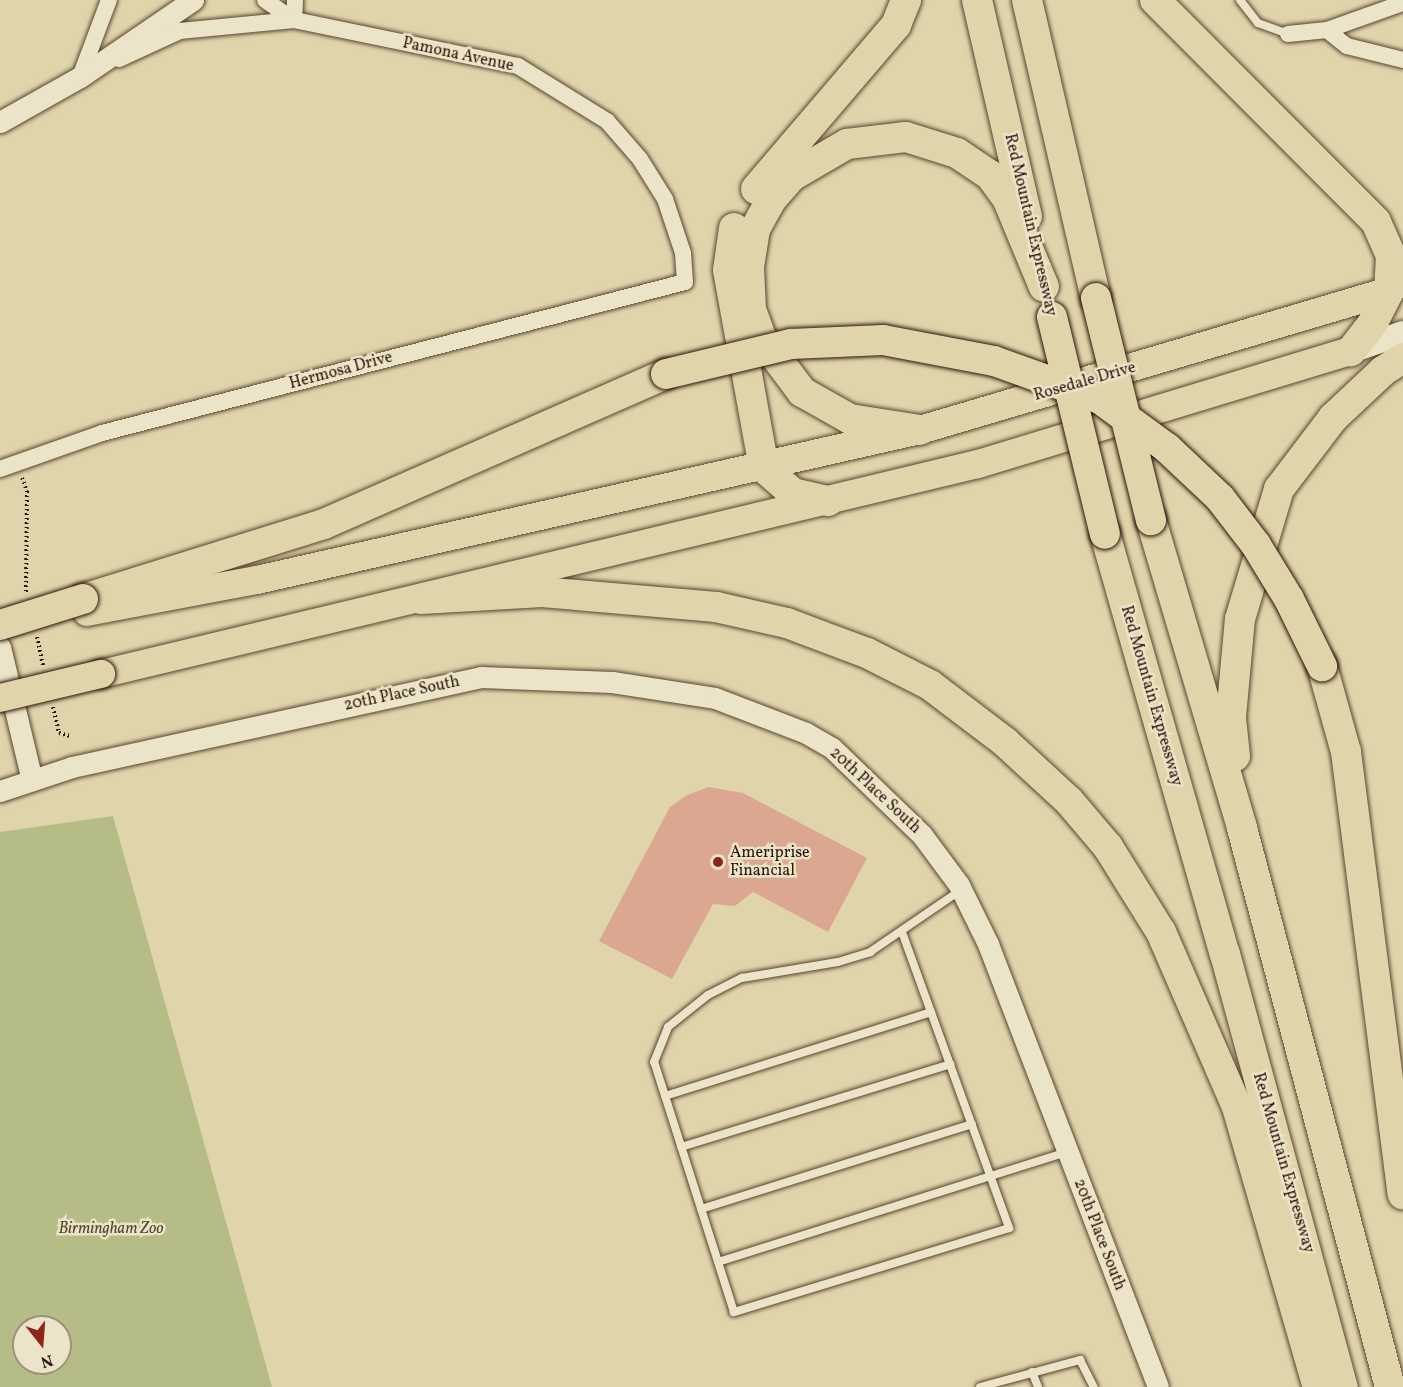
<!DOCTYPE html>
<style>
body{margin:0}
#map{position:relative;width:1403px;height:1387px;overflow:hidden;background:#e0d5aa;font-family:Vollkorn,serif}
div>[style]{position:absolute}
.green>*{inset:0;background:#b6bc86}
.building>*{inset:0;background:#dca790}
.path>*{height:4px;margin-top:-2px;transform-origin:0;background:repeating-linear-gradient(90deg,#2c1409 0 1.5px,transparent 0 4.5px)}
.roads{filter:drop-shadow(0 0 2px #594431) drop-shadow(0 0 2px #594431)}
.service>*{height:8px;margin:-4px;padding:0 4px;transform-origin:4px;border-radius:4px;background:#ebe4c8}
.minor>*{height:16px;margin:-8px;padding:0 8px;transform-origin:8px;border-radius:8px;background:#ebe4c8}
.tertiary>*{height:21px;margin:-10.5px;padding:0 10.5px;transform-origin:10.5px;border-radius:10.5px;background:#ebe4c8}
.secondary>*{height:24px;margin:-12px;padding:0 12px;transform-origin:12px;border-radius:12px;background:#ebe4c8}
.trunk>*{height:28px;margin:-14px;padding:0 14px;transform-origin:14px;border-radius:14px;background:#e0d5aa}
.motorway>*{height:30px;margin:-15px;padding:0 15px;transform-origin:15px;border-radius:15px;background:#e0d5aa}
.bridges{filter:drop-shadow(0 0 2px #2c1409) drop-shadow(0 0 2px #2c1409)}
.trunk-bridge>*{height:28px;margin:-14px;padding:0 14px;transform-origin:14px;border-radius:14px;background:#e0d5aa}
.motorway-bridge>*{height:30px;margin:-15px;padding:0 15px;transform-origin:15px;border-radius:15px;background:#e0d5aa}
.dots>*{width:16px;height:16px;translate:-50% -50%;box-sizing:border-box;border:3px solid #ebe4c8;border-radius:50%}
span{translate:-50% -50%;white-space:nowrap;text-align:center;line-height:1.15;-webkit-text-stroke:5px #ebe4c8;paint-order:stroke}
.street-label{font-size:16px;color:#2c1409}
.poi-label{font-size:16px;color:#2c1409}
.left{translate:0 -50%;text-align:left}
.park-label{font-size:16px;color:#55462e;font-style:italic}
.north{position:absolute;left:12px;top:1315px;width:60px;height:60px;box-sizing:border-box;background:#ebe4c8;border:2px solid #9f917c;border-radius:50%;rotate:163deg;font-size:16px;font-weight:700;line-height:24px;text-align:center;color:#2c1409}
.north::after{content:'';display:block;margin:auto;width:21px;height:27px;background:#8f2418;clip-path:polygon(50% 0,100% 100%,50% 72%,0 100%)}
</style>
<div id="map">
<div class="green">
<i style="clip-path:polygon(evenodd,113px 816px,272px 1387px,0 1387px,0 832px,113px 816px,24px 1327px,60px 1327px,60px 1363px,24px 1363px,24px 1327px)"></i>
</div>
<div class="building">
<i style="clip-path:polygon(709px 787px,743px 793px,867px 858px,828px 932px,753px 892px,735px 906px,713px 904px,672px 979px,599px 941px,670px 807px,687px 795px)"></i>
</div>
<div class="path">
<i style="left:22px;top:478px;width:14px;rotate:69deg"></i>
<i style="left:27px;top:491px;width:101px;rotate:90.6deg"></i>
<i style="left:37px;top:637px;width:29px;rotate:78deg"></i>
<i style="left:53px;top:707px;width:27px;rotate:77deg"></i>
<i style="left:59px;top:733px;width:11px;rotate:15deg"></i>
</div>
<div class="roads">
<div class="service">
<i style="left:1240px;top:0;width:29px;rotate:52deg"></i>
<i style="left:1258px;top:23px;width:32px;rotate:20deg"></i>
<i style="left:902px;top:932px;width:315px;rotate:70.1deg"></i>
<i style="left:1009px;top:1228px;width:288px;rotate:163deg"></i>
<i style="left:734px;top:1312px;width:262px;rotate:-107.7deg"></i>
<i style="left:654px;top:1062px;width:38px;rotate:-68deg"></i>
<i style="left:668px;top:1027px;width:51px;rotate:-38.7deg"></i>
<i style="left:708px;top:995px;width:38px;rotate:-27deg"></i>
<i style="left:742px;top:978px;width:97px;rotate:-9.5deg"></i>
<i style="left:838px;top:962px;width:34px;rotate:-17deg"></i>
<i style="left:870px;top:952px;width:110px;rotate:-34.3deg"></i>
<i style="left:665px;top:1096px;width:279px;rotate:-17.5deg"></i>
<i style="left:681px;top:1147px;width:282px;rotate:-17.1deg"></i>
<i style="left:701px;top:1209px;width:284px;rotate:-17.4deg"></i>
<i style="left:718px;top:1262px;width:365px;rotate:-17.5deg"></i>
<i style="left:1032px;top:1372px;width:16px;rotate:68deg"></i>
<i style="left:980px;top:1387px;width:104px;rotate:-15.1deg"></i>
<i style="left:1080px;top:1360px;width:30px;rotate:63deg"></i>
</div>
<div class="minor">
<i style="left:265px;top:0;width:35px;rotate:35deg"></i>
<i style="left:294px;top:20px;width:20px;rotate:-87deg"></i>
<i style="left:1327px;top:30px;width:81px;rotate:-19.6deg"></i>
<i style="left:1288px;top:34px;width:39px;rotate:-6deg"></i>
<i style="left:1327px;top:30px;width:26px;rotate:39deg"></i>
<i style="left:1347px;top:46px;width:58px;rotate:14deg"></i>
<i style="left:80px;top:77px;width:82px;rotate:-69.4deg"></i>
<i style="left:0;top:469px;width:108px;rotate:-19.4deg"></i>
<i style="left:102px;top:433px;width:602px;rotate:-14.52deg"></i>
<i style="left:685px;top:282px;width:29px;rotate:-94deg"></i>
<i style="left:683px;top:253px;width:57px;rotate:-108.4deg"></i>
<i style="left:665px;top:199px;width:47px;rotate:-122deg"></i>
<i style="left:640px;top:159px;width:50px;rotate:-131deg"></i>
<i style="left:607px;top:121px;width:105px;rotate:-148.3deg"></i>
<i style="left:518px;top:66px;width:229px;rotate:-168.4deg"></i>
<i style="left:294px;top:20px;width:115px;rotate:174.5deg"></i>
<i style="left:180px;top:31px;width:67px;rotate:155.3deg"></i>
</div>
<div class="tertiary">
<i style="left:0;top:122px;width:92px;rotate:-29.4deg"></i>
<i style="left:80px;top:77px;width:137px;rotate:-34.3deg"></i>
<i style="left:0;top:647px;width:137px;rotate:76.5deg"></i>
<i style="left:0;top:791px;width:76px;rotate:-18.4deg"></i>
<i style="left:72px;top:767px;width:419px;rotate:-12.4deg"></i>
<i style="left:481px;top:677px;width:131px;rotate:2.2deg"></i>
<i style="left:612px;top:682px;width:104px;rotate:8.8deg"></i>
<i style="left:715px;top:698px;width:97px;rotate:21deg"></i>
<i style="left:806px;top:733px;width:30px;rotate:30deg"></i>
<i style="left:832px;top:748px;width:125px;rotate:44deg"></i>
<i style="left:922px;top:835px;width:62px;rotate:53.5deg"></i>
<i style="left:959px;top:885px;width:66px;rotate:63.8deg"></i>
<i style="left:988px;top:944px;width:474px;rotate:69deg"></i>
</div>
<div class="secondary">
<i style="left:1351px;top:351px;width:55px;rotate:-19.1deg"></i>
</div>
<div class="trunk">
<i style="left:87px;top:612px;width:173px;rotate:-10.7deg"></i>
<i style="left:257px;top:580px;width:680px;rotate:-12.75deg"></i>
<i style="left:920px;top:430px;width:489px;rotate:-16.5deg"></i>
<i style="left:101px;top:674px;width:902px;rotate:-13.47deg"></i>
<i style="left:978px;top:464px;width:390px;rotate:-16.9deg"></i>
</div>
<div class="motorway">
<i style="left:977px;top:0;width:222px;rotate:77deg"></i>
<i style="left:1027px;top:0;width:306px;rotate:77deg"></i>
<i style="left:1155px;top:0;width:313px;rotate:45.1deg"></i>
<i style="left:1376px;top:222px;width:36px;rotate:66deg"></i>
<i style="left:1391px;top:255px;width:36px;rotate:93deg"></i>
<i style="left:1389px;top:291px;width:36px;rotate:117deg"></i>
<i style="left:1373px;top:323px;width:36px;rotate:128deg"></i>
<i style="left:756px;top:189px;width:216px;rotate:-49.5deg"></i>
<i style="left:896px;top:25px;width:27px;rotate:-68deg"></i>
<i style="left:734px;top:228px;width:42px;rotate:98.1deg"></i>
<i style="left:728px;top:270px;width:201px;rotate:79.7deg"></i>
<i style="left:764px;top:468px;width:38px;rotate:41deg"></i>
<i style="left:793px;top:493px;width:36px;rotate:13deg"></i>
<i style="left:920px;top:430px;width:71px;rotate:-171.1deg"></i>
<i style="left:850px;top:419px;width:55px;rotate:-150.6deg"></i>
<i style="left:802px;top:392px;width:69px;rotate:-126.7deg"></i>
<i style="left:761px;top:337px;width:29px;rotate:-110deg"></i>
<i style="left:751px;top:310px;width:43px;rotate:-92.7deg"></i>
<i style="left:749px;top:267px;width:38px;rotate:-81deg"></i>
<i style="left:755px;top:229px;width:33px;rotate:-61deg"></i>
<i style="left:771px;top:200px;width:32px;rotate:-49deg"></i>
<i style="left:792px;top:176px;width:64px;rotate:-30.2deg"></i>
<i style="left:847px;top:144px;width:59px;rotate:-6.8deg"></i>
<i style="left:906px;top:137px;width:53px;rotate:17.4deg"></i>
<i style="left:957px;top:153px;width:40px;rotate:34deg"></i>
<i style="left:990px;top:175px;width:29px;rotate:54deg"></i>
<i style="left:1007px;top:198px;width:96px;rotate:67.4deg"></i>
<i style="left:1151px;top:520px;width:321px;rotate:73.5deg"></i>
<i style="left:1242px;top:828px;width:578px;rotate:75.17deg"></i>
<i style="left:1105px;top:534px;width:437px;rotate:74.1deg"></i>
<i style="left:1225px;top:954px;width:449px;rotate:74.8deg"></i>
<i style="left:83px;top:599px;width:252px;rotate:-17.3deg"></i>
<i style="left:324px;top:524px;width:373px;rotate:-23.7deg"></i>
<i style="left:421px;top:599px;width:121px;rotate:-3.3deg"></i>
<i style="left:542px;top:592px;width:175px;rotate:4.9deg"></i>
<i style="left:716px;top:607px;width:73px;rotate:12.7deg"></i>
<i style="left:787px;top:623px;width:85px;rotate:20.6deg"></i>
<i style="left:867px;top:653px;width:71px;rotate:26.9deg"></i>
<i style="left:930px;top:685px;width:94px;rotate:37.2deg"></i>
<i style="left:1005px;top:742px;width:87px;rotate:42.7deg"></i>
<i style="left:1069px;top:801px;width:60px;rotate:49.7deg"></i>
<i style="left:1108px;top:847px;width:100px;rotate:58.1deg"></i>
<i style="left:1161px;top:932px;width:191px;rotate:66.5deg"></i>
<i style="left:1237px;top:1107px;width:291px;rotate:73.9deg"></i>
<i style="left:1322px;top:666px;width:89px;rotate:74.4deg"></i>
<i style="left:1346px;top:752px;width:446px;rotate:82.7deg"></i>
<i style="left:1235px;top:756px;width:39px;rotate:-96deg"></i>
<i style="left:1231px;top:717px;width:98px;rotate:-84.8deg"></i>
<i style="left:1240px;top:619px;width:136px;rotate:-73.3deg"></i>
<i style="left:1279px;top:489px;width:89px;rotate:-52.7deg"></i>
<i style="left:1333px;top:418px;width:69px;rotate:-43.2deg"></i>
<i style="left:1383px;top:371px;width:24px;rotate:-33deg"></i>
</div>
</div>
<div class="bridges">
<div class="trunk-bridge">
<i style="left:0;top:698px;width:104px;rotate:-13.4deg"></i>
</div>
<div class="motorway-bridge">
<i style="left:1096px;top:298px;width:229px;rotate:76.1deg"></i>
<i style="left:1052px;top:317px;width:223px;rotate:76.3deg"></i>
<i style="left:666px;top:374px;width:129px;rotate:-13.5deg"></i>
<i style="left:791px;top:344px;width:92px;rotate:-2.5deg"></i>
<i style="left:883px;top:340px;width:113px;rotate:10.7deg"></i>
<i style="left:994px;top:361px;width:113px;rotate:19.7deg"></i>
<i style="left:1100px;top:399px;width:83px;rotate:36.2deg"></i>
<i style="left:1167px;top:448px;width:73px;rotate:43.3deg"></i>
<i style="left:1220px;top:498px;width:59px;rotate:52.5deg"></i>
<i style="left:1256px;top:545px;width:63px;rotate:58.6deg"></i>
<i style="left:1289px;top:599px;width:75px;rotate:63.8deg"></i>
<i style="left:0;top:625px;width:87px;rotate:-17.4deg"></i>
</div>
</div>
<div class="dots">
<i style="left:718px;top:862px;background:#8f2418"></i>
</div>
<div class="street-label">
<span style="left:458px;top:55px;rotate:12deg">Pamona Avenue</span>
<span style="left:1030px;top:225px;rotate:77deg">Red Mountain Expressway</span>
<span style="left:341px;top:371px;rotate:-15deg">Hermosa Drive</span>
<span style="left:1085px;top:382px;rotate:-16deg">Rosedale Drive</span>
<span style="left:402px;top:694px;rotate:-12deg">20th Place South</span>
<span style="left:1151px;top:696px;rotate:74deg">Red Mountain Expressway</span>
<span style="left:875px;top:791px;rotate:43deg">20th Place South</span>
<span style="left:1283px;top:1163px;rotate:74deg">Red Mountain Expressway</span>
<span style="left:1099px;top:1235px;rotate:69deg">20th Place South</span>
</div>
<div class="poi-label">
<span class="left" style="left:730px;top:862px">Ameriprise<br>Financial</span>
</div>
<div class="park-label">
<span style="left:111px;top:1229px">Birmingham Zoo</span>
</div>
<div class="north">N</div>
</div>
